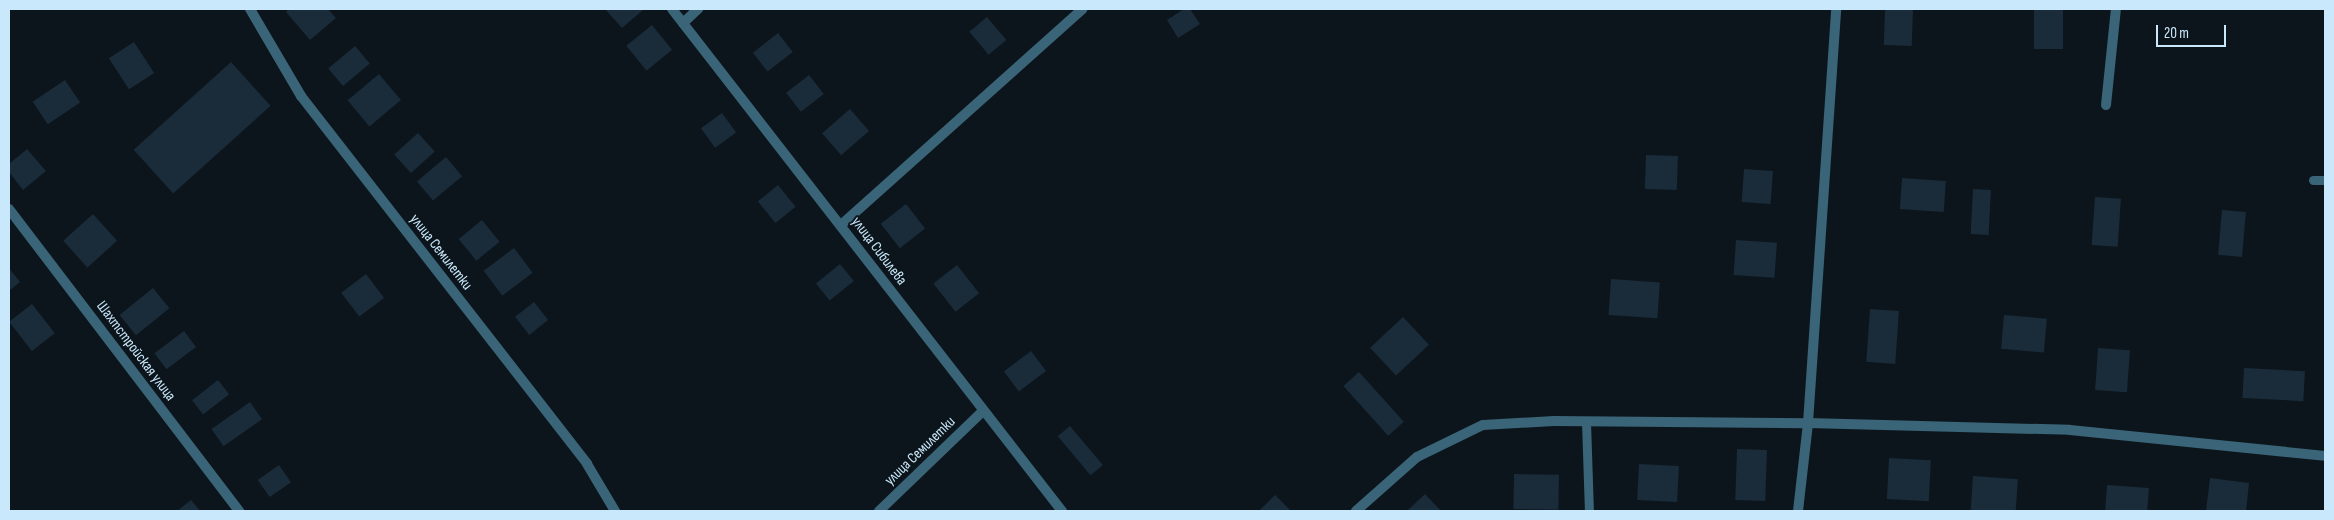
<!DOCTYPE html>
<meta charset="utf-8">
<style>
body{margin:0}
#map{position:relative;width:2334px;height:520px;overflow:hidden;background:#0c151b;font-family:"Sofia Sans Condensed",sans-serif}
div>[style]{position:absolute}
.building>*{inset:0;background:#1a2b3a;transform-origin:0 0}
.service>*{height:9px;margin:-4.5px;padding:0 4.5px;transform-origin:4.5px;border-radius:4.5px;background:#3a6477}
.minor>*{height:10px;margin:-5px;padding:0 5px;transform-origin:5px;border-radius:5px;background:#3a6477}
span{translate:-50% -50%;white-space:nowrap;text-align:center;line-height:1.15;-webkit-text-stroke:4px #0c151b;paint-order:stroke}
.street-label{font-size:15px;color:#cae8fb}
.frame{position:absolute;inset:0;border:10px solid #cae8fb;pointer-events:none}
.scale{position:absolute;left:2156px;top:25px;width:70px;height:22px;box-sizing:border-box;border:2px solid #cae8fb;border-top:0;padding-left:6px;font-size:15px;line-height:18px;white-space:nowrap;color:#cae8fb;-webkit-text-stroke:4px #0c151b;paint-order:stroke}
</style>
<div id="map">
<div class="building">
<i style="clip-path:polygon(289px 9px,328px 9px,336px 18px,310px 40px,286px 12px)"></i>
<i style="clip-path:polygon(605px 9px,642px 9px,643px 10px,622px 28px)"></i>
<i style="clip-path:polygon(1184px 9px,1190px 9px,1200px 24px,1178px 38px,1167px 20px)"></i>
<i style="left:1885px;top:9px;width:28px;height:36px;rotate:2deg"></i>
<i style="left:2034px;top:9px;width:29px;height:40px"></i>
<i style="left:987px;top:17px;width:30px;height:23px;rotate:50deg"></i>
<i style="left:652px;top:25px;width:32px;height:33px;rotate:51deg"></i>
<i style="left:778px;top:33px;width:24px;height:32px;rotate:52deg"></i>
<i style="left:134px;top:42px;width:37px;height:30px;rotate:57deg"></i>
<i style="left:355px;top:46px;width:23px;height:35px;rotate:50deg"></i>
<i style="left:231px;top:62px;width:59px;height:131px;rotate:48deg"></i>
<i style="left:379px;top:74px;width:34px;height:41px;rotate:50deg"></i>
<i style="left:809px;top:75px;width:24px;height:29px;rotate:52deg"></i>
<i style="left:65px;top:80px;width:27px;height:39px;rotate:56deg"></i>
<i style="left:850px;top:109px;width:29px;height:37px;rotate:49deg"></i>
<i style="left:722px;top:113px;width:24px;height:26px;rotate:54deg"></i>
<i style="left:418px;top:133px;width:25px;height:32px;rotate:48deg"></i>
<i style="clip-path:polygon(27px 149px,46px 171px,23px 190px,9px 172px,9px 164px)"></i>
<i style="left:1646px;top:155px;width:32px;height:34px;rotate:2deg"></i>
<i style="left:446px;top:157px;width:25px;height:38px;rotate:50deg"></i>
<i style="left:1744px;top:169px;width:29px;height:33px;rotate:4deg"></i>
<i style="left:1902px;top:178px;width:44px;height:31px;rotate:4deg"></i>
<i style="left:778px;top:185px;width:28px;height:26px;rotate:51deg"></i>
<i style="left:1973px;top:189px;width:18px;height:45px;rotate:3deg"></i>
<i style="left:2095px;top:197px;width:26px;height:48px;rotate:4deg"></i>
<i style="left:906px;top:204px;width:31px;height:32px;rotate:52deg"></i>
<i style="left:2222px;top:210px;width:24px;height:45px;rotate:5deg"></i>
<i style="left:93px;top:214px;width:36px;height:40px;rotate:48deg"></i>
<i style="left:482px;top:220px;width:28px;height:30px;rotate:51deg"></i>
<i style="left:1736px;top:240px;width:41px;height:35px;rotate:4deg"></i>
<i style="left:514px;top:248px;width:31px;height:38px;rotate:53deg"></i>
<i style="left:840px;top:264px;width:22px;height:31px;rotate:51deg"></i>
<i style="left:957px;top:265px;width:36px;height:30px;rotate:52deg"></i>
<i style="clip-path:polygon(9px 268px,20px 282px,9px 291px)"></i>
<i style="left:366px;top:274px;width:30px;height:31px;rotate:53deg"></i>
<i style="left:1611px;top:279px;width:49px;height:36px;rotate:4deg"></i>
<i style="left:153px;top:288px;width:26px;height:43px;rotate:51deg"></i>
<i style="left:534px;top:302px;width:23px;height:24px;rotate:52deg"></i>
<i style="left:32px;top:304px;width:37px;height:29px;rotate:52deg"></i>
<i style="left:1870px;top:309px;width:29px;height:53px;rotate:4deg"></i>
<i style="left:2004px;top:315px;width:43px;height:34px;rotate:5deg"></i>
<i style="left:1403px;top:317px;width:38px;height:45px;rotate:47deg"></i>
<i style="left:184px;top:331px;width:20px;height:37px;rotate:53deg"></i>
<i style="left:2098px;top:348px;width:32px;height:42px;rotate:4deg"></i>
<i style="left:1031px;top:351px;width:25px;height:34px;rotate:53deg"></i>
<i style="left:2244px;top:368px;width:61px;height:30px;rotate:3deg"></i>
<i style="left:1359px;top:372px;width:67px;height:21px;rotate:48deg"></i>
<i style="left:218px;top:380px;width:18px;height:33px;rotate:52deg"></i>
<i style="left:250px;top:402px;width:21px;height:47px;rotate:55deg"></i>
<i style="left:1070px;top:426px;width:51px;height:16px;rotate:50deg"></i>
<i style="left:1737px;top:449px;width:30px;height:51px;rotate:2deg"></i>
<i style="left:1889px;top:458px;width:42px;height:41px;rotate:3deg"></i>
<i style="left:1639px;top:464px;width:40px;height:36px;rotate:3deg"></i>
<i style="left:279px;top:465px;width:21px;height:26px;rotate:55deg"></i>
<i style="left:1514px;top:474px;width:45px;height:35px;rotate:1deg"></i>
<i style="left:1973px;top:476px;width:45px;height:35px;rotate:4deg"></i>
<i style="clip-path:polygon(2210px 478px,2249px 483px,2246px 511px,2206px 511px)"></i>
<i style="left:2107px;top:485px;width:42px;height:26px;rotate:4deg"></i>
<i style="clip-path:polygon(1425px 494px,1441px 511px,1407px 511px)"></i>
<i style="clip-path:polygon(1275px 495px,1291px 511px,1259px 511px)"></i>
<i style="clip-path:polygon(191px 500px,200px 511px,177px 511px)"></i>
</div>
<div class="service">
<i style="left:2313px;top:180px;width:12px"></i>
<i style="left:1586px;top:422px;width:89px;rotate:88.1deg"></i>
</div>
<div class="minor">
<i style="left:250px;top:9px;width:101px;rotate:59.6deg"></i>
<i style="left:301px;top:96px;width:466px;rotate:52.1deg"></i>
<i style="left:587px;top:464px;width:55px;rotate:59.2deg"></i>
<i style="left:672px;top:9px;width:636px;rotate:52.16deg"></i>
<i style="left:683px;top:23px;width:21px;rotate:-43deg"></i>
<i style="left:2106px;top:105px;width:97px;rotate:-84.1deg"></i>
<i style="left:9px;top:209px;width:380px;rotate:52.7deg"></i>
<i style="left:841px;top:225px;width:324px;rotate:-41.8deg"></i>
<i style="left:879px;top:511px;width:143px;rotate:-43.9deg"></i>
<i style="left:1356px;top:511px;width:81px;rotate:-41.5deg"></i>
<i style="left:1417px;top:457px;width:73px;rotate:-25.9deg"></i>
<i style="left:1483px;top:425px;width:71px;rotate:-3.2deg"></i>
<i style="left:1554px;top:421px;width:254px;rotate:0.5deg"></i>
<i style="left:1808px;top:423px;width:262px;rotate:1.5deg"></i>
<i style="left:2070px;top:430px;width:256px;rotate:5.8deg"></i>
<i style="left:1798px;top:511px;width:89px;rotate:-83.5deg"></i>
<i style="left:1808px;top:423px;width:415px;rotate:-86.1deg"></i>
</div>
<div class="street-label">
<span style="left:879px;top:251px;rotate:53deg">улица Сибилева</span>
<span style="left:441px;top:252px;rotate:52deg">улица Семилетки</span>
<span style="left:136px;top:351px;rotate:53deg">Шахтстройская улица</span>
<span style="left:920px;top:451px;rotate:-44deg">улица Семилетки</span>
</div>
<div class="frame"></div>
<div class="scale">20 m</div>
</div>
